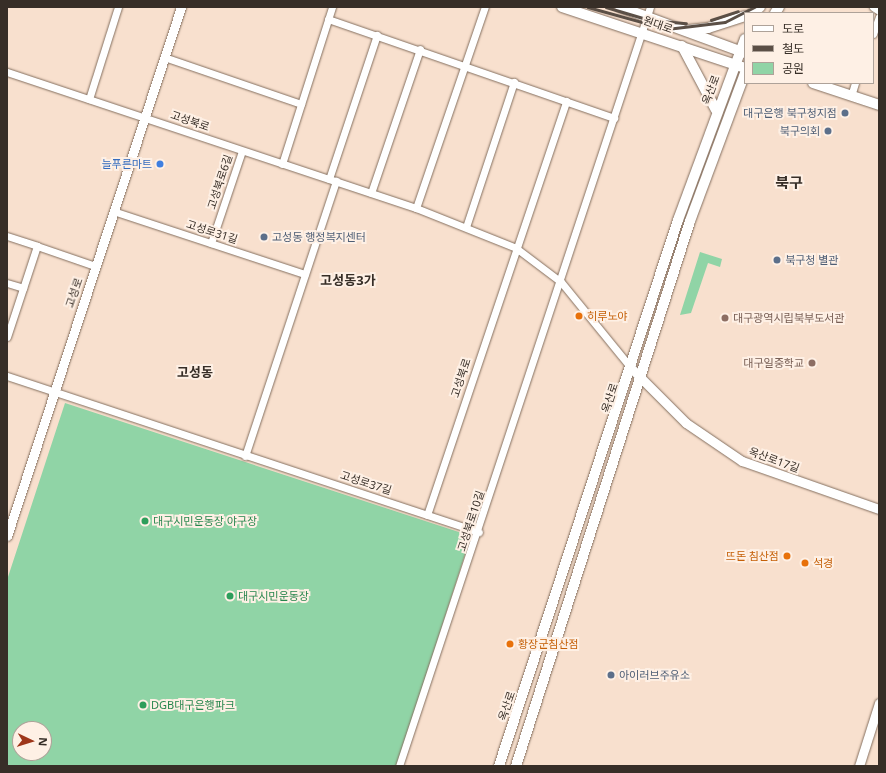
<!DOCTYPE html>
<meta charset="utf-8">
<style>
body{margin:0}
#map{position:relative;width:886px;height:773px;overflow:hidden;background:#f8e0ce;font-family:"Noto Sans","Noto Sans KR",sans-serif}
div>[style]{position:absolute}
.green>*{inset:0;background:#90d4a6}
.roads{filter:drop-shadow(0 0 1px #846f5f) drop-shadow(0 0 1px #846f5f)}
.minor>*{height:7px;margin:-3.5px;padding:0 3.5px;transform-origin:3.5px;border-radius:3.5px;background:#fff}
.tertiary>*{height:9px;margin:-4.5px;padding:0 4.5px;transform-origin:4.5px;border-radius:4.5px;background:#fff}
.secondary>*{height:10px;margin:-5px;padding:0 5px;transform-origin:5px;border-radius:5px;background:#fff}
.rail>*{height:2.5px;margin:-1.25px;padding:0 1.25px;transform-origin:1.25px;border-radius:1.25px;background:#5b4f46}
.dots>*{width:11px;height:11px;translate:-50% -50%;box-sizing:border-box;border:2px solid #fef0e5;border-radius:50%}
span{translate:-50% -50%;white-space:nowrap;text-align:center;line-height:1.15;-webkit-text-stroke:4px #fef0e5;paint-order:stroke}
.street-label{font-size:11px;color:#372e27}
.service-label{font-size:11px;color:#4e5e75}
.right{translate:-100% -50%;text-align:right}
.left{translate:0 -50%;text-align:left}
.shop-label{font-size:11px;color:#366cbe}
.food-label{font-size:11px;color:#c56008}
.education-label{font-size:11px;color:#785e54}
.leisure-label{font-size:11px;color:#27864d}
.quarter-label{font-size:13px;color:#372e27;font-weight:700}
.district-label{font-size:15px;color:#372e27;font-weight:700}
.frame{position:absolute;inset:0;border:8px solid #372e27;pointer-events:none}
.legend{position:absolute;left:744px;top:12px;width:130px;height:72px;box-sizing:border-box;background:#fef0e5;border:1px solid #aea299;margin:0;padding:5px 7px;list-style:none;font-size:12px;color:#372e27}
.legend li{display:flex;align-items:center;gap:8px;height:20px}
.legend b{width:20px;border:1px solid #aea299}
.north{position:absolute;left:12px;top:721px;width:40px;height:40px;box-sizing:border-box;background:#fef0e5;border:1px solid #aea299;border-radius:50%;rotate:94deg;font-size:11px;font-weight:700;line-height:16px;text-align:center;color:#372e27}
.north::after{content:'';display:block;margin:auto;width:14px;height:18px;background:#9e361a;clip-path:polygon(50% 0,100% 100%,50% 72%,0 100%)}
</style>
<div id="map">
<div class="green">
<i style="clip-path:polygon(700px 252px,722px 259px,720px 267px,708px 263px,691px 313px,680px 315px)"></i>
<i style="clip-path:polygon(evenodd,65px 403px,471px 536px,397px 766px,7px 766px,7px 580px,65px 403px,20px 729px,44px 729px,44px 753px,20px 753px,20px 729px)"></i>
</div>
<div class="roads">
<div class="minor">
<i style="left:873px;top:7px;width:7px;rotate:34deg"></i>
<i style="left:328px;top:19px;width:303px;rotate:19.1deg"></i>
<i style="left:873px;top:34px;width:18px;rotate:-71deg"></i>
<i style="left:164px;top:57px;width:145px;rotate:18.9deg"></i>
<i style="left:7px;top:72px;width:431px;rotate:18.4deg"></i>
<i style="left:416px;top:208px;width:108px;rotate:21.8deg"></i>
<i style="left:516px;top:248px;width:56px;rotate:37.1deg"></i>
<i style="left:561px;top:282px;width:112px;rotate:50.8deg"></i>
<i style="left:851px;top:96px;width:14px;rotate:-73deg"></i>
<i style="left:89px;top:99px;width:96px;rotate:-72.5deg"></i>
<i style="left:282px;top:164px;width:165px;rotate:-72.3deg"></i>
<i style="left:329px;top:179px;width:152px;rotate:-71.6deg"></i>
<i style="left:371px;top:193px;width:152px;rotate:-71.2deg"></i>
<i style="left:416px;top:208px;width:213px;rotate:-71.1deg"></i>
<i style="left:113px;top:211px;width:202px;rotate:18.2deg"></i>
<i style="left:466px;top:227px;width:153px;rotate:-71.7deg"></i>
<i style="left:7px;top:236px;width:32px;rotate:18deg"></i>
<i style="left:211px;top:243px;width:97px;rotate:-71.4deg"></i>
<i style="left:7px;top:283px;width:17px;rotate:17deg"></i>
<i style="left:7px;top:337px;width:96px;rotate:-71.8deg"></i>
<i style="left:37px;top:246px;width:61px;rotate:19deg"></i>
<i style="left:7px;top:376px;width:497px;rotate:18.3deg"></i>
<i style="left:245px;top:456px;width:290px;rotate:-71.7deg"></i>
<i style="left:427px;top:515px;width:437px;rotate:-71.4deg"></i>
<i style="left:399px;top:766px;width:799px;rotate:-71.7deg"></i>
</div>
<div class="tertiary">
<i style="left:632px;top:369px;width:76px;rotate:45deg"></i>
<i style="left:686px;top:423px;width:68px;rotate:34.2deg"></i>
<i style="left:742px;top:461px;width:145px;rotate:19.3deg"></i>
<i style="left:7px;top:536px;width:557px;rotate:-71.79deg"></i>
<i style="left:859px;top:766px;width:66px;rotate:-72.4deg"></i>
</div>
<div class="secondary">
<i style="left:562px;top:7px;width:193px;rotate:18.4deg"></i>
<i style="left:620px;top:7px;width:133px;rotate:20.2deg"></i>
<i style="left:752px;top:13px;width:10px;rotate:-37deg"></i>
<i style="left:775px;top:13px;width:7px;rotate:-56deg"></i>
<i style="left:689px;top:30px;width:19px;rotate:-6deg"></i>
<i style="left:708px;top:28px;width:39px;rotate:-18deg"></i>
<i style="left:682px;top:46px;width:72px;rotate:62deg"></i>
<i style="left:813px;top:83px;width:70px;rotate:18.4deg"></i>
<i style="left:499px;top:766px;width:575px;rotate:-71.85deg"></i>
<i style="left:678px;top:220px;width:193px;rotate:-69.7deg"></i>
<i style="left:516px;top:766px;width:572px;rotate:-72.29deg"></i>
<i style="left:690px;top:221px;width:158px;rotate:-69.6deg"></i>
</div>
</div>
<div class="rail">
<i style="left:588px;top:7px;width:82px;rotate:15.6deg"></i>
<i style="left:667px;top:29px;width:58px;rotate:-6.9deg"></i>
<i style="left:725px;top:22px;width:33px;rotate:-27deg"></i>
<i style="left:606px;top:7px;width:46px;rotate:16.5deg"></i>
<i style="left:650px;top:20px;width:36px;rotate:5deg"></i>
<i style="left:711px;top:20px;width:28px;rotate:-18deg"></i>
</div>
<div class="dots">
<i style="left:845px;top:113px;background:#5c6f8a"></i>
<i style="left:828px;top:131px;background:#5c6f8a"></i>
<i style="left:160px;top:164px;background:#3f7fe0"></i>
<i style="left:264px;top:237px;background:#5c6f8a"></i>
<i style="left:777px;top:260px;background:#5c6f8a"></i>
<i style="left:579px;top:316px;background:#e8710a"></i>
<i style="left:725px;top:318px;background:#8d6e63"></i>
<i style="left:812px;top:363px;background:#8d6e63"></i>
<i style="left:145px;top:521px;background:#2e9e5b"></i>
<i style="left:787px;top:556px;background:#e8710a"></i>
<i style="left:805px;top:563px;background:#e8710a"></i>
<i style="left:230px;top:596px;background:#2e9e5b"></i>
<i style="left:510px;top:644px;background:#e8710a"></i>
<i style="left:611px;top:675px;background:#5c6f8a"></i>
<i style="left:143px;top:705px;background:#2e9e5b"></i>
</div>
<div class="street-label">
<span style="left:658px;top:25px;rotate:19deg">원대로</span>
<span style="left:711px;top:90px;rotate:-69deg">옥산로</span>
<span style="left:190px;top:121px;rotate:19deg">고성북로</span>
<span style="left:220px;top:182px;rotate:-72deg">고성북로6길</span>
<span style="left:212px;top:232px;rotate:18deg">고성로31길</span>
<span style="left:74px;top:293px;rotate:-71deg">고성로</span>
<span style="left:461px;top:378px;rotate:-72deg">고성북로</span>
<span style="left:610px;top:398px;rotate:-72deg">옥산로</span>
<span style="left:774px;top:460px;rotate:20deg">옥산로17길</span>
<span style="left:366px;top:483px;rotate:18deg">고성로37길</span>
<span style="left:471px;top:521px;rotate:-72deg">고성북로10길</span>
<span style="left:507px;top:706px;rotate:-71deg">옥산로</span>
</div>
<div class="service-label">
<span class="right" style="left:837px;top:113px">대구은행 북구청지점</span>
<span class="right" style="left:820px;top:131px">북구의회</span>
<span class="left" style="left:272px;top:237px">고성동 행정복지센터</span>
<span class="left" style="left:785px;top:260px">북구청 별관</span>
<span class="left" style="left:619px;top:675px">아이러브주유소</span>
</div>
<div class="shop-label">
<span class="right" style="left:152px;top:164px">늘푸른마트</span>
</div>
<div class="food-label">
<span class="left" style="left:587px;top:316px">히루노야</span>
<span class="right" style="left:779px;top:556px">뜨돈 침산점</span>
<span class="left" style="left:813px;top:563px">석경</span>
<span class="left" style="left:518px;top:644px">황장군침산점</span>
</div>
<div class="education-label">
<span class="left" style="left:733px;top:318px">대구광역시립북부도서관</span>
<span class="right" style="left:804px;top:363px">대구일중학교</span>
</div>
<div class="leisure-label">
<span class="left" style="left:153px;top:521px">대구시민운동장 야구장</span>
<span class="left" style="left:238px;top:596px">대구시민운동장</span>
<span class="left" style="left:151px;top:705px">DGB대구은행파크</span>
</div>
<div class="quarter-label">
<span style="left:348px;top:280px">고성동3가</span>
<span style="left:195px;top:372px">고성동</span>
</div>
<div class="district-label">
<span style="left:789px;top:183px">북구</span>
</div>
<div class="frame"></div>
<ul class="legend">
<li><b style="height:5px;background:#fff"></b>도로</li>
<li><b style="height:5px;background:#5b4f46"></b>철도</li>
<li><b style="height:11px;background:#90d4a6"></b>공원</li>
</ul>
<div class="north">N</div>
</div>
